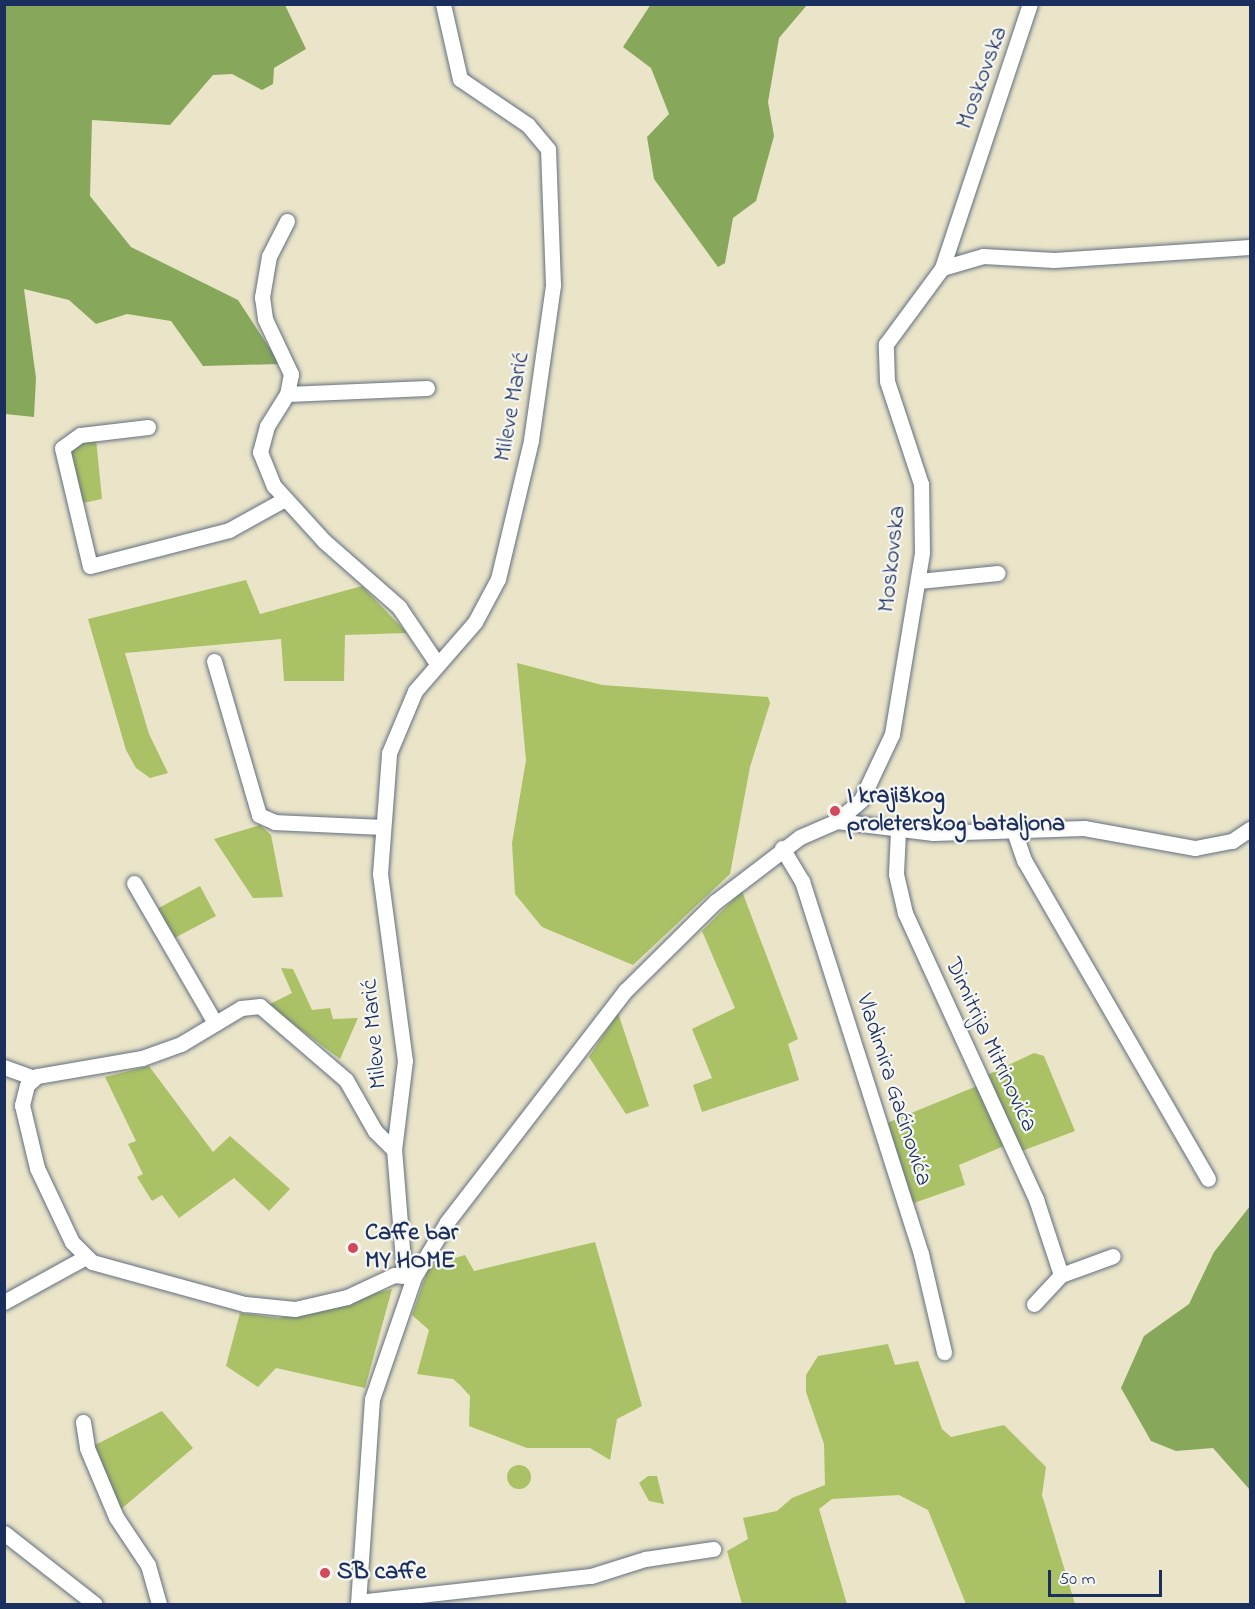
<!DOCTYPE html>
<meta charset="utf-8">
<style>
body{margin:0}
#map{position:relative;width:1255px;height:1609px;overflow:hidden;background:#eae5c8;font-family:"Indie Flower",sans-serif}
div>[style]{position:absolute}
.green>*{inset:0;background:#aac166;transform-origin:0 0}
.round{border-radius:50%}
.forest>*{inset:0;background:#87a75b}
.roads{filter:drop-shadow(0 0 2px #636f83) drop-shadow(0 0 2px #636f83)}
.minor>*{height:15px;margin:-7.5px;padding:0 7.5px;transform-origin:7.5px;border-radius:7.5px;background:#fff}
.dots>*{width:16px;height:16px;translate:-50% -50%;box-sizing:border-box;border:3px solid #f6f6f2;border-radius:50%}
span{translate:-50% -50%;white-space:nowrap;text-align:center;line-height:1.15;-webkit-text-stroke:4.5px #f6f6f2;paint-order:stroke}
.street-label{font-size:24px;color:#1b2f5e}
.poi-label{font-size:24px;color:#1b2f5e;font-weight:700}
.left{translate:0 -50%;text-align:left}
.frame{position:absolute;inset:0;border:6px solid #1b2f5e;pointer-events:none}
.scale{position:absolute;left:1048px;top:1570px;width:114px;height:27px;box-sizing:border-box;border:3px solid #1b2f5e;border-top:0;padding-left:8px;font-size:18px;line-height:21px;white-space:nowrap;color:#1b2f5e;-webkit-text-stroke:4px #f6f6f2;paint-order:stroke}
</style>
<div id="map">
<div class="green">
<i style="clip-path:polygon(96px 439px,102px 499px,83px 503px,68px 452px,80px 442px)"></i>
<i style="clip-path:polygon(246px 580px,260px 614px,362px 586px,407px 633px,345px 635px,344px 681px,284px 681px,281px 639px,125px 653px,149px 734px,168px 773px,150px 778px,136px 768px,126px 750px,88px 619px)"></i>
<i style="clip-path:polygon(517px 663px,602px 685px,768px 697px,770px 703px,750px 767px,730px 874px,633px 965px,542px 927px,515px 894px,512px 843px,526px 760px)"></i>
<i style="clip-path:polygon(260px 825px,271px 835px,283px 897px,253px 898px,214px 839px)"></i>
<i style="left:200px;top:886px;width:34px;height:50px;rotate:62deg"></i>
<i style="clip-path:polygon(742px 891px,798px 1039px,788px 1044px,799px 1080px,702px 1112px,693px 1085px,712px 1078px,692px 1029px,735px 1008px,702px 931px)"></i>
<i style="clip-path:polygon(281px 968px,293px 969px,312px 1010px,330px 1008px,333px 1019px,358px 1018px,340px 1059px,268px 1005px,292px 993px)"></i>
<i style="clip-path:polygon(618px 1013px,649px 1106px,626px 1114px,589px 1057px)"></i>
<i style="clip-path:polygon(1034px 1053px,1044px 1056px,1075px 1131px,1019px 1152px,985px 1076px)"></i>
<i style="clip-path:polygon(149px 1066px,213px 1152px,230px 1136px,290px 1189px,269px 1211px,234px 1178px,179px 1218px,162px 1195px,152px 1201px,137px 1177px,143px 1174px,128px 1144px,136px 1141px,105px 1077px)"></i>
<i style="clip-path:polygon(977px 1086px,1004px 1146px,959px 1165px,965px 1185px,911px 1204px,887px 1123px)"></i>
<i style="clip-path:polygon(595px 1242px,642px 1406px,617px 1419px,610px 1460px,590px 1448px,527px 1448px,469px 1426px,470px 1396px,460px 1385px,453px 1379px,417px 1374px,429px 1330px,412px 1315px,429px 1266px,465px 1255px,474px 1271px)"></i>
<i style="clip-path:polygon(392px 1289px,365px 1388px,276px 1368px,258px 1387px,226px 1366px,240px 1313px,279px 1318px)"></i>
<i style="clip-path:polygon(888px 1344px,895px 1365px,918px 1361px,942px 1429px,951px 1437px,1004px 1425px,1046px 1467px,1042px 1495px,1075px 1604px,966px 1604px,928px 1510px,899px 1495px,832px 1499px,819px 1509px,847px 1604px,742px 1604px,727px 1551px,748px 1539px,743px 1518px,777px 1511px,792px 1498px,825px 1485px,824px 1444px,806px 1392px,806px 1375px,818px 1356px)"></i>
<i style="clip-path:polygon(162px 1411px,193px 1448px,120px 1510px,91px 1447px)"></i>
<i class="round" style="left:507px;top:1465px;width:24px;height:24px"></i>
<i style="clip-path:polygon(648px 1476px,657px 1476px,664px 1504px,649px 1501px,639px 1483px)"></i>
</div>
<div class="forest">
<i style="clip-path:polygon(651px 4px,807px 5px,779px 38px,768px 102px,774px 136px,756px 201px,733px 218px,725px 263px,718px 267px,654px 179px,647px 137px,669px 114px,651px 68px,623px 47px)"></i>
<i style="clip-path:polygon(5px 5px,285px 5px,306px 49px,274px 68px,273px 84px,262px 90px,232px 74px,213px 75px,170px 125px,92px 120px,90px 196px,131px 247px,238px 300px,280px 364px,203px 366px,171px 321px,127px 314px,96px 324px,69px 300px,24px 289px,36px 378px,34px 417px,5px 414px)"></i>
<i style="clip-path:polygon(1250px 1206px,1250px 1490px,1213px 1448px,1176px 1451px,1151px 1441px,1121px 1388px,1144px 1336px,1189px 1304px,1214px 1252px)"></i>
</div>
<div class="roads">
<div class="minor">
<i style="left:287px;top:221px;width:39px;rotate:117deg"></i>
<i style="left:269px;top:256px;width:42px;rotate:99.7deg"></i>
<i style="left:262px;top:297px;width:22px;rotate:82deg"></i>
<i style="left:265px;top:319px;width:61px;rotate:64.7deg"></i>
<i style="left:291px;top:374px;width:20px;rotate:101deg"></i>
<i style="left:942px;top:268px;width:43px;rotate:-16.3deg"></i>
<i style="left:983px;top:256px;width:71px;rotate:3.2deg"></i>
<i style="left:1054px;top:260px;width:196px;rotate:-3.8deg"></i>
<i style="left:427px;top:388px;width:140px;rotate:177.5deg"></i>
<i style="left:287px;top:394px;width:38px;rotate:122deg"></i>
<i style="left:267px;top:426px;width:27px;rotate:105deg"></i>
<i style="left:260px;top:452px;width:37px;rotate:68deg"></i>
<i style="left:274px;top:486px;width:74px;rotate:47.7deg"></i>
<i style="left:324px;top:541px;width:100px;rotate:41.3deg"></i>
<i style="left:399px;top:607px;width:66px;rotate:56.1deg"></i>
<i style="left:148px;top:427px;width:68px;rotate:173.3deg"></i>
<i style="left:80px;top:435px;width:22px;rotate:144deg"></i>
<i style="left:62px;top:448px;width:121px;rotate:76.7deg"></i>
<i style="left:90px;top:566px;width:144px;rotate:-14.5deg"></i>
<i style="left:229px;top:530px;width:64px;rotate:-29deg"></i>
<i style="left:919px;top:581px;width:79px;rotate:-5.8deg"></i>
<i style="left:214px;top:661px;width:160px;rotate:73.7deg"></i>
<i style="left:259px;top:815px;width:17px;rotate:24deg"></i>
<i style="left:275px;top:822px;width:106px;rotate:2.7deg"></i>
<i style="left:837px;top:821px;width:32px;rotate:-41deg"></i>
<i style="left:861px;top:800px;width:73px;rotate:-64.8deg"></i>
<i style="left:892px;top:734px;width:184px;rotate:-80.6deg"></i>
<i style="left:922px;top:552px;width:68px;rotate:-90.8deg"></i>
<i style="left:921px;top:484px;width:108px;rotate:-108.3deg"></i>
<i style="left:887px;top:381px;width:37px;rotate:-92deg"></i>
<i style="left:886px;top:344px;width:94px;rotate:-53.6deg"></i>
<i style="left:942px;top:268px;width:278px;rotate:-71.6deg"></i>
<i style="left:898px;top:831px;width:43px;rotate:92.7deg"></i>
<i style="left:896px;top:874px;width:40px;rotate:77deg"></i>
<i style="left:905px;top:913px;width:315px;rotate:65.4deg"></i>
<i style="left:1036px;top:1199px;width:80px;rotate:71.8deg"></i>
<i style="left:1015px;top:834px;width:28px;rotate:71deg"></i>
<i style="left:1024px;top:860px;width:368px;rotate:60deg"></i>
<i style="left:782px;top:848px;width:39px;rotate:59deg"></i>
<i style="left:802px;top:881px;width:392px;rotate:72.3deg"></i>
<i style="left:921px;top:1254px;width:101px;rotate:76.8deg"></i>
<i style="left:134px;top:883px;width:162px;rotate:59.9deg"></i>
<i style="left:4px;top:1067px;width:32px;rotate:20deg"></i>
<i style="left:394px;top:1150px;width:27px;rotate:-135deg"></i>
<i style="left:375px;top:1131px;width:59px;rotate:-119.6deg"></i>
<i style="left:346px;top:1080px;width:113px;rotate:-139.3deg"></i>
<i style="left:260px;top:1006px;width:19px;rotate:174deg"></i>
<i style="left:241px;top:1008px;width:70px;rotate:149deg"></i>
<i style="left:181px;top:1044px;width:41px;rotate:160.3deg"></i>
<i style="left:142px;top:1058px;width:107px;rotate:170.3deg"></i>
<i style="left:37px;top:1076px;width:13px;rotate:138deg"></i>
<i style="left:27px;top:1085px;width:21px;rotate:104deg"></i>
<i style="left:22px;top:1105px;width:65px;rotate:76.6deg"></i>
<i style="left:37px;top:1168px;width:82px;rotate:64.7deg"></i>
<i style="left:72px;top:1242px;width:28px;rotate:45deg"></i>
<i style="left:92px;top:1262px;width:159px;rotate:15.4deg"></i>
<i style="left:245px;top:1304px;width:50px;rotate:5.7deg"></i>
<i style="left:295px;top:1309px;width:53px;rotate:-13deg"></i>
<i style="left:347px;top:1297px;width:52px;rotate:-25.1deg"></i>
<i style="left:394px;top:1275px;width:18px;rotate:6deg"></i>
<i style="left:404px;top:1273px;width:123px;rotate:-94.6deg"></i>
<i style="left:394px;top:1150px;width:90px;rotate:-83deg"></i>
<i style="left:405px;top:1061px;width:189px;rotate:-97.6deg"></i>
<i style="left:380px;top:874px;width:121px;rotate:-85.7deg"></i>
<i style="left:389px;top:753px;width:67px;rotate:-67.2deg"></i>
<i style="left:415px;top:691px;width:91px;rotate:-49deg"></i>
<i style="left:475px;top:622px;width:49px;rotate:-61.9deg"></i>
<i style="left:498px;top:579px;width:143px;rotate:-76.6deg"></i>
<i style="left:531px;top:440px;width:157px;rotate:-81.9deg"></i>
<i style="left:553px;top:285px;width:136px;rotate:-92.1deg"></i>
<i style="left:548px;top:149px;width:31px;rotate:-130deg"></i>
<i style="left:528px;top:125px;width:82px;rotate:-145.9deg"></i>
<i style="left:460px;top:79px;width:77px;rotate:-102.8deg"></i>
<i style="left:4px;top:1302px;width:91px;rotate:-28.8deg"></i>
<i style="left:1034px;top:1304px;width:40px;rotate:-47deg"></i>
<i style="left:1061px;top:1275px;width:55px;rotate:-20.1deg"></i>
<i style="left:83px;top:1422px;width:26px;rotate:81deg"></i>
<i style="left:87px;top:1448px;width:75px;rotate:67.2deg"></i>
<i style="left:116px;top:1517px;width:58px;rotate:56.3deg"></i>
<i style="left:148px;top:1565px;width:41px;rotate:74.2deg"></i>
<i style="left:4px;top:1533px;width:115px;rotate:38deg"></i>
<i style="left:358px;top:1602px;width:234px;rotate:-6.4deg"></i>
<i style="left:591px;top:1576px;width:57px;rotate:-17.5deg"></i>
<i style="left:645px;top:1559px;width:69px;rotate:-8.4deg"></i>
<i style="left:358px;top:1604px;width:205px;rotate:-86.1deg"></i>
<i style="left:372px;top:1399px;width:129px;rotate:-71deg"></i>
<i style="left:414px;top:1277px;width:64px;rotate:-59deg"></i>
<i style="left:447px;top:1222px;width:292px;rotate:-52.4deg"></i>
<i style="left:625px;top:991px;width:127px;rotate:-44.7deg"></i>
<i style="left:715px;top:902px;width:107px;rotate:-37.4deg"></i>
<i style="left:800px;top:837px;width:40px;rotate:-23.4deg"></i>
<i style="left:837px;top:821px;width:97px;rotate:7.1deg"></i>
<i style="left:933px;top:833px;width:151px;rotate:-1.9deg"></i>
<i style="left:1084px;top:828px;width:113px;rotate:10.2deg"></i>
<i style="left:1195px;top:848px;width:38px;rotate:-11deg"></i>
<i style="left:1232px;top:841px;width:22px;rotate:-34deg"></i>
</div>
</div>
<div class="dots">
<i style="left:835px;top:811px;background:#d1495b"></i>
<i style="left:353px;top:1248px;background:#d1495b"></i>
<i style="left:325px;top:1573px;background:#d1495b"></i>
</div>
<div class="street-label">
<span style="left:983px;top:78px;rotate:-70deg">Moskovska</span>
<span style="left:513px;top:407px;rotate:-80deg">Mileve Marić</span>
<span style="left:893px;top:559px;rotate:-84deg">Moskovska</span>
<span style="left:375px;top:1034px;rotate:-95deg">Mileve Marić</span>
<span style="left:990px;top:1045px;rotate:65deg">Dimitrija Mitrinovića</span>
<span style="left:893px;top:1090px;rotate:72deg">Vladimira Gaćinovića</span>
</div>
<div class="poi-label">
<span class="left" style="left:847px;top:811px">I krajiškog<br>proleterskog bataljona</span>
<span class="left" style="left:365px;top:1248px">Caffe bar<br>MY HOME</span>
<span class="left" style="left:337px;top:1573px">SB caffe</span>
</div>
<div class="frame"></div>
<div class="scale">50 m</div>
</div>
